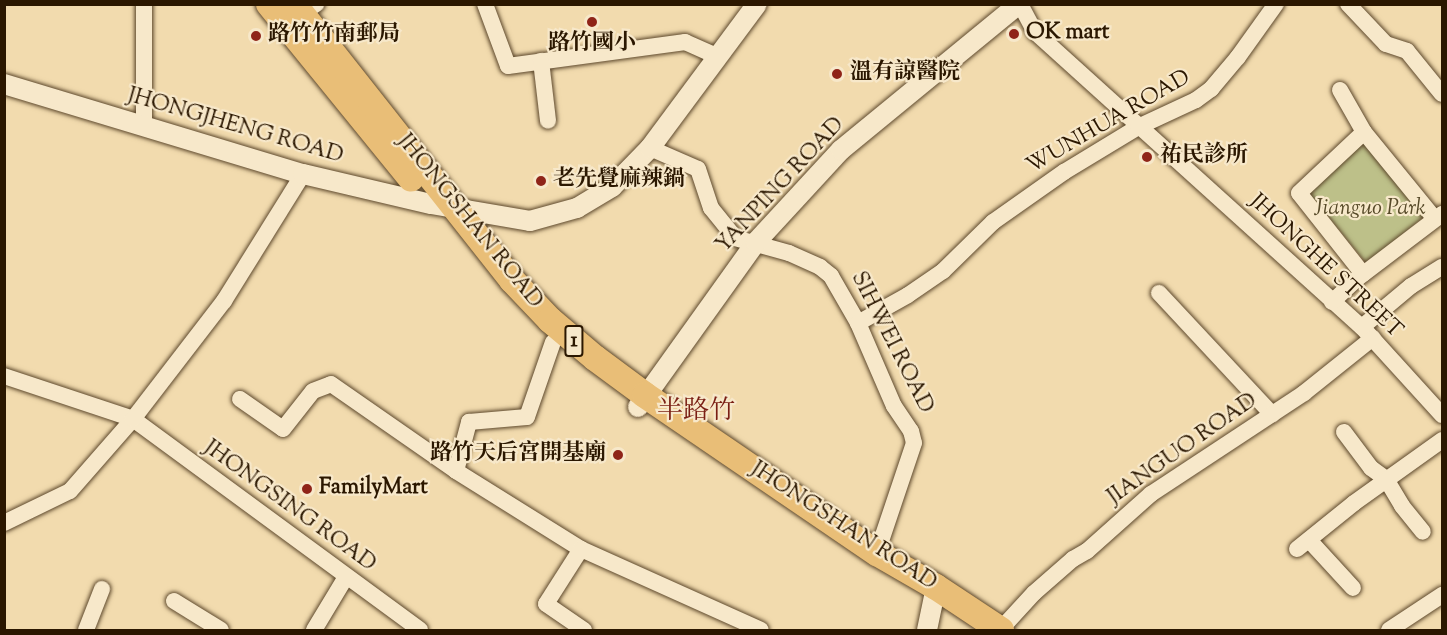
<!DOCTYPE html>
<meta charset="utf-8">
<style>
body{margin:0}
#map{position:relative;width:1447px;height:635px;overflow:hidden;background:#f2dbae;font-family:"Sorts Mill Goudy","Noto Serif TC",serif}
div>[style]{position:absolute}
.green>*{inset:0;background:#bdc089;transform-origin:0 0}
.roads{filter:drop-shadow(0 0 2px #5d482c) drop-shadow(0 0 2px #5d482c)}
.minor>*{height:16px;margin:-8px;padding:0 8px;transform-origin:8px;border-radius:8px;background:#f7e8ca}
.tertiary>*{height:20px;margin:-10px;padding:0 10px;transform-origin:10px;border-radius:10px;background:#f7e8ca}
.primary>*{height:26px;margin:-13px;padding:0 13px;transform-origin:13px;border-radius:13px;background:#e9be77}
.dots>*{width:16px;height:16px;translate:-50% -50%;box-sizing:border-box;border:3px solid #f7e8ca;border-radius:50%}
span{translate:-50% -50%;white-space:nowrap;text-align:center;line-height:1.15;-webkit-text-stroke:4.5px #f7e8ca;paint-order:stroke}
.shield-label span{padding:2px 4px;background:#f7e8ca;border:2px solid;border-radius:4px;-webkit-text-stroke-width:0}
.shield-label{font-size:21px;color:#2b1700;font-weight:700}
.poi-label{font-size:22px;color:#2b1700;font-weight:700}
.left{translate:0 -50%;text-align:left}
.right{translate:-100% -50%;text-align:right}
.street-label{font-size:22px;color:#2b1700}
.park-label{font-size:22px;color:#574a29;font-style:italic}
.quarter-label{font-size:26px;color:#7a1f14}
.frame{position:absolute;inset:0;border:6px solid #2b1700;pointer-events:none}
</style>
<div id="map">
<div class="green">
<i style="left:1364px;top:143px;width:95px;height:74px;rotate:51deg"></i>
</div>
<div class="roads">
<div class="minor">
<i style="left:485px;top:4px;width:66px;rotate:69.6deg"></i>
<i style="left:508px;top:66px;width:179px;rotate:-7.7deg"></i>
<i style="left:685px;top:42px;width:36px;rotate:24deg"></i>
<i style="left:1020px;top:4px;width:32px;rotate:62deg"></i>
<i style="left:1035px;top:32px;width:440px;rotate:42.1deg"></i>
<i style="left:1362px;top:327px;width:119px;rotate:47.7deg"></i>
<i style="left:1348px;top:4px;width:55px;rotate:46.5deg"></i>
<i style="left:1386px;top:44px;width:22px;rotate:18deg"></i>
<i style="left:1407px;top:51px;width:55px;rotate:50.9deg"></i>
<i style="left:294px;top:19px;width:27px;rotate:-34deg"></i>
<i style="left:541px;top:61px;width:60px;rotate:83.3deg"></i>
<i style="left:1340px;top:90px;width:48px;rotate:60.3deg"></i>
<i style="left:1364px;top:132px;width:112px;rotate:50.8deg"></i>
<i style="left:144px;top:127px;width:123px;rotate:-90deg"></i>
<i style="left:650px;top:148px;width:52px;rotate:23.6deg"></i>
<i style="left:698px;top:169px;width:41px;rotate:71.6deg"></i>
<i style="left:711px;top:208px;width:38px;rotate:51deg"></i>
<i style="left:735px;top:238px;width:56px;rotate:15.5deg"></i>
<i style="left:789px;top:253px;width:34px;rotate:24deg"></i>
<i style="left:820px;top:267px;width:14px;rotate:39deg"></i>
<i style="left:831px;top:276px;width:54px;rotate:60.1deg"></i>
<i style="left:858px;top:323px;width:90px;rotate:66.6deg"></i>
<i style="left:894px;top:406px;width:30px;rotate:56deg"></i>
<i style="left:911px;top:431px;width:12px;rotate:76deg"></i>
<i style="left:914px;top:443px;width:116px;rotate:108.6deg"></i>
<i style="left:1363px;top:274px;width:103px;rotate:-128.3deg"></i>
<i style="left:1299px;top:193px;width:89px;rotate:-43.2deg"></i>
<i style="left:1159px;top:293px;width:166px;rotate:47deg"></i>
<i style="left:1332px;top:302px;width:35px;rotate:-43deg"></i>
<i style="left:1358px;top:278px;width:106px;rotate:-37.3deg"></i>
<i style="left:858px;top:323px;width:57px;rotate:-29.2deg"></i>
<i style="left:908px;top:295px;width:42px;rotate:-34.4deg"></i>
<i style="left:943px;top:271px;width:70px;rotate:-44.4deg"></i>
<i style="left:993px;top:222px;width:87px;rotate:-35.2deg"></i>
<i style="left:1064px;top:172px;width:87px;rotate:-31.3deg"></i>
<i style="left:1138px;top:127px;width:64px;rotate:-25deg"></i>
<i style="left:1196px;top:100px;width:19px;rotate:-36deg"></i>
<i style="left:1211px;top:89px;width:42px;rotate:-49.8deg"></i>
<i style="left:1238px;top:57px;width:65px;rotate:-54.4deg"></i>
<i style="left:1362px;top:327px;width:64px;rotate:-39.9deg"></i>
<i style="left:1411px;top:286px;width:36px;rotate:-32deg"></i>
<i style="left:4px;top:376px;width:136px;rotate:18.4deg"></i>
<i style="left:133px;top:419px;width:356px;rotate:36.3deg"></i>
<i style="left:240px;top:399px;width:52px;rotate:34.9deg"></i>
<i style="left:283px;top:429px;width:48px;rotate:-51.7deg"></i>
<i style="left:313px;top:391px;width:19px;rotate:-21deg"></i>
<i style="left:331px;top:384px;width:152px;rotate:34.8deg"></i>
<i style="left:456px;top:471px;width:147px;rotate:32deg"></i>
<i style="left:581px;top:549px;width:197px;rotate:24.2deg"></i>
<i style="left:1344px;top:432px;width:45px;rotate:53.1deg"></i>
<i style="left:1371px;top:468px;width:19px;rotate:36deg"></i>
<i style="left:1386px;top:479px;width:31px;rotate:59deg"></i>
<i style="left:1402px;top:506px;width:33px;rotate:51deg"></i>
<i style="left:456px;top:471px;width:51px;rotate:-75.1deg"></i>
<i style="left:469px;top:422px;width:58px;rotate:-4.9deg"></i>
<i style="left:527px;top:417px;width:79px;rotate:-70.9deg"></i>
<i style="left:4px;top:523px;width:73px;rotate:-25.9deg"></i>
<i style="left:70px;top:491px;width:96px;rotate:-48.8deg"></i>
<i style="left:133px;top:419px;width:149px;rotate:-52.4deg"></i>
<i style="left:224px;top:301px;width:150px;rotate:-58.1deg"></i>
<i style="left:1309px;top:540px;width:65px;rotate:47.5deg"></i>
<i style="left:581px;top:549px;width:65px;rotate:122.5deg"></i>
<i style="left:546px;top:604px;width:46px;rotate:34.4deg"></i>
<i style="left:1297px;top:549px;width:73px;rotate:-38.9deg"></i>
<i style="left:1354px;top:503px;width:108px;rotate:-35.6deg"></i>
<i style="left:174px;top:601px;width:55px;rotate:31.7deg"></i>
<i style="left:86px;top:630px;width:44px;rotate:-68.7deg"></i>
<i style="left:314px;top:630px;width:62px;rotate:-58.9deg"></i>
<i style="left:1000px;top:630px;width:50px;rotate:-47.4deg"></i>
<i style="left:1034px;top:593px;width:52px;rotate:-41.1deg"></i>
<i style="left:1073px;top:559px;width:16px;rotate:-30deg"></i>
<i style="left:1087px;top:551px;width:86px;rotate:-41.7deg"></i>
<i style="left:1151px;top:494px;width:183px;rotate:-33.4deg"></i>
<i style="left:1304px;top:393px;width:88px;rotate:-38.6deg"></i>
<i style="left:1389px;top:630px;width:64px;rotate:-33.4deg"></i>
</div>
<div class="tertiary">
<i style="left:4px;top:84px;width:312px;rotate:16.8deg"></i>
<i style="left:303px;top:174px;width:131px;rotate:13.2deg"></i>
<i style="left:431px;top:204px;width:100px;rotate:9.7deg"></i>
<i style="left:530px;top:221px;width:49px;rotate:-15.5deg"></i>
<i style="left:577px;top:208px;width:41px;rotate:-31deg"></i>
<i style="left:612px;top:187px;width:54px;rotate:-45.7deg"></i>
<i style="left:650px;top:148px;width:179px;rotate:-53.4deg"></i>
<i style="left:638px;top:407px;width:203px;rotate:-54.4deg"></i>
<i style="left:756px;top:242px;width:125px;rotate:-47.3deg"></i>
<i style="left:841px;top:150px;width:230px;rotate:-39.4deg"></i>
<i style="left:927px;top:630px;width:44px;rotate:-78.2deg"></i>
</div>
<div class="primary">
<i style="left:269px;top:4px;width:225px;rotate:50.9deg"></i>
<i style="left:294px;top:4px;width:352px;rotate:51.7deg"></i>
<i style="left:512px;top:280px;width:55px;rotate:46.5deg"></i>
<i style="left:550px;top:320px;width:59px;rotate:40.2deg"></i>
<i style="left:595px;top:358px;width:62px;rotate:36.5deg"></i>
<i style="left:645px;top:395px;width:281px;rotate:34.3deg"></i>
<i style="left:877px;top:553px;width:68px;rotate:30deg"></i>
<i style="left:936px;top:587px;width:78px;rotate:33.5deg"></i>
</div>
</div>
<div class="dots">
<i style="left:592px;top:22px;background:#8f2418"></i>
<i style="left:1014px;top:34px;background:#8f2418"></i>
<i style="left:256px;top:36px;background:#8f2418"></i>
<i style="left:837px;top:74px;background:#8f2418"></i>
<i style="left:1147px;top:157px;background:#8f2418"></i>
<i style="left:541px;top:181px;background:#8f2418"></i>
<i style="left:618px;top:455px;background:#8f2418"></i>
<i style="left:307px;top:489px;background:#8f2418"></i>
</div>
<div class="shield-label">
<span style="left:574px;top:341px">1</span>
</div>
<div class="poi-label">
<span class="left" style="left:1026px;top:34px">OK mart</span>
<span class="left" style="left:268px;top:36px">路竹竹南郵局</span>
<span style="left:592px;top:45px">路竹國小</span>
<span class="left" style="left:850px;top:74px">溫有諒醫院</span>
<span class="left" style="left:1160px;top:157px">祐民診所</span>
<span class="left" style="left:553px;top:181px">老先覺麻辣鍋</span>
<span class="right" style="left:606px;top:455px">路竹天后宮開基廟</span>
<span class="left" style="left:319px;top:489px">FamilyMart</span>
</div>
<div class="street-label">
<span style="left:1109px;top:123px;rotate:-30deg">WUNHUA ROAD</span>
<span style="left:235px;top:127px;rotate:16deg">JHONGJHENG ROAD</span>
<span style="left:781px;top:186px;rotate:-47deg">YANPING ROAD</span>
<span style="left:469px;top:222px;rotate:51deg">JHONGSHAN ROAD</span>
<span style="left:1325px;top:267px;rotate:43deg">JHONGHE STREET</span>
<span style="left:891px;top:343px;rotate:63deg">SIHWEI ROAD</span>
<span style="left:1183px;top:450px;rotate:-35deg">JIANGUO ROAD</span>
<span style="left:289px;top:507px;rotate:36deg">JHONGSING ROAD</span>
<span style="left:843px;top:527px;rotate:33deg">JHONGSHAN ROAD</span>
</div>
<div class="park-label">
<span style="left:1370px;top:210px">Jianguo Park</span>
</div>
<div class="quarter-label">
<span style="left:696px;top:412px">半路竹</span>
</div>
<div class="frame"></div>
</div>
